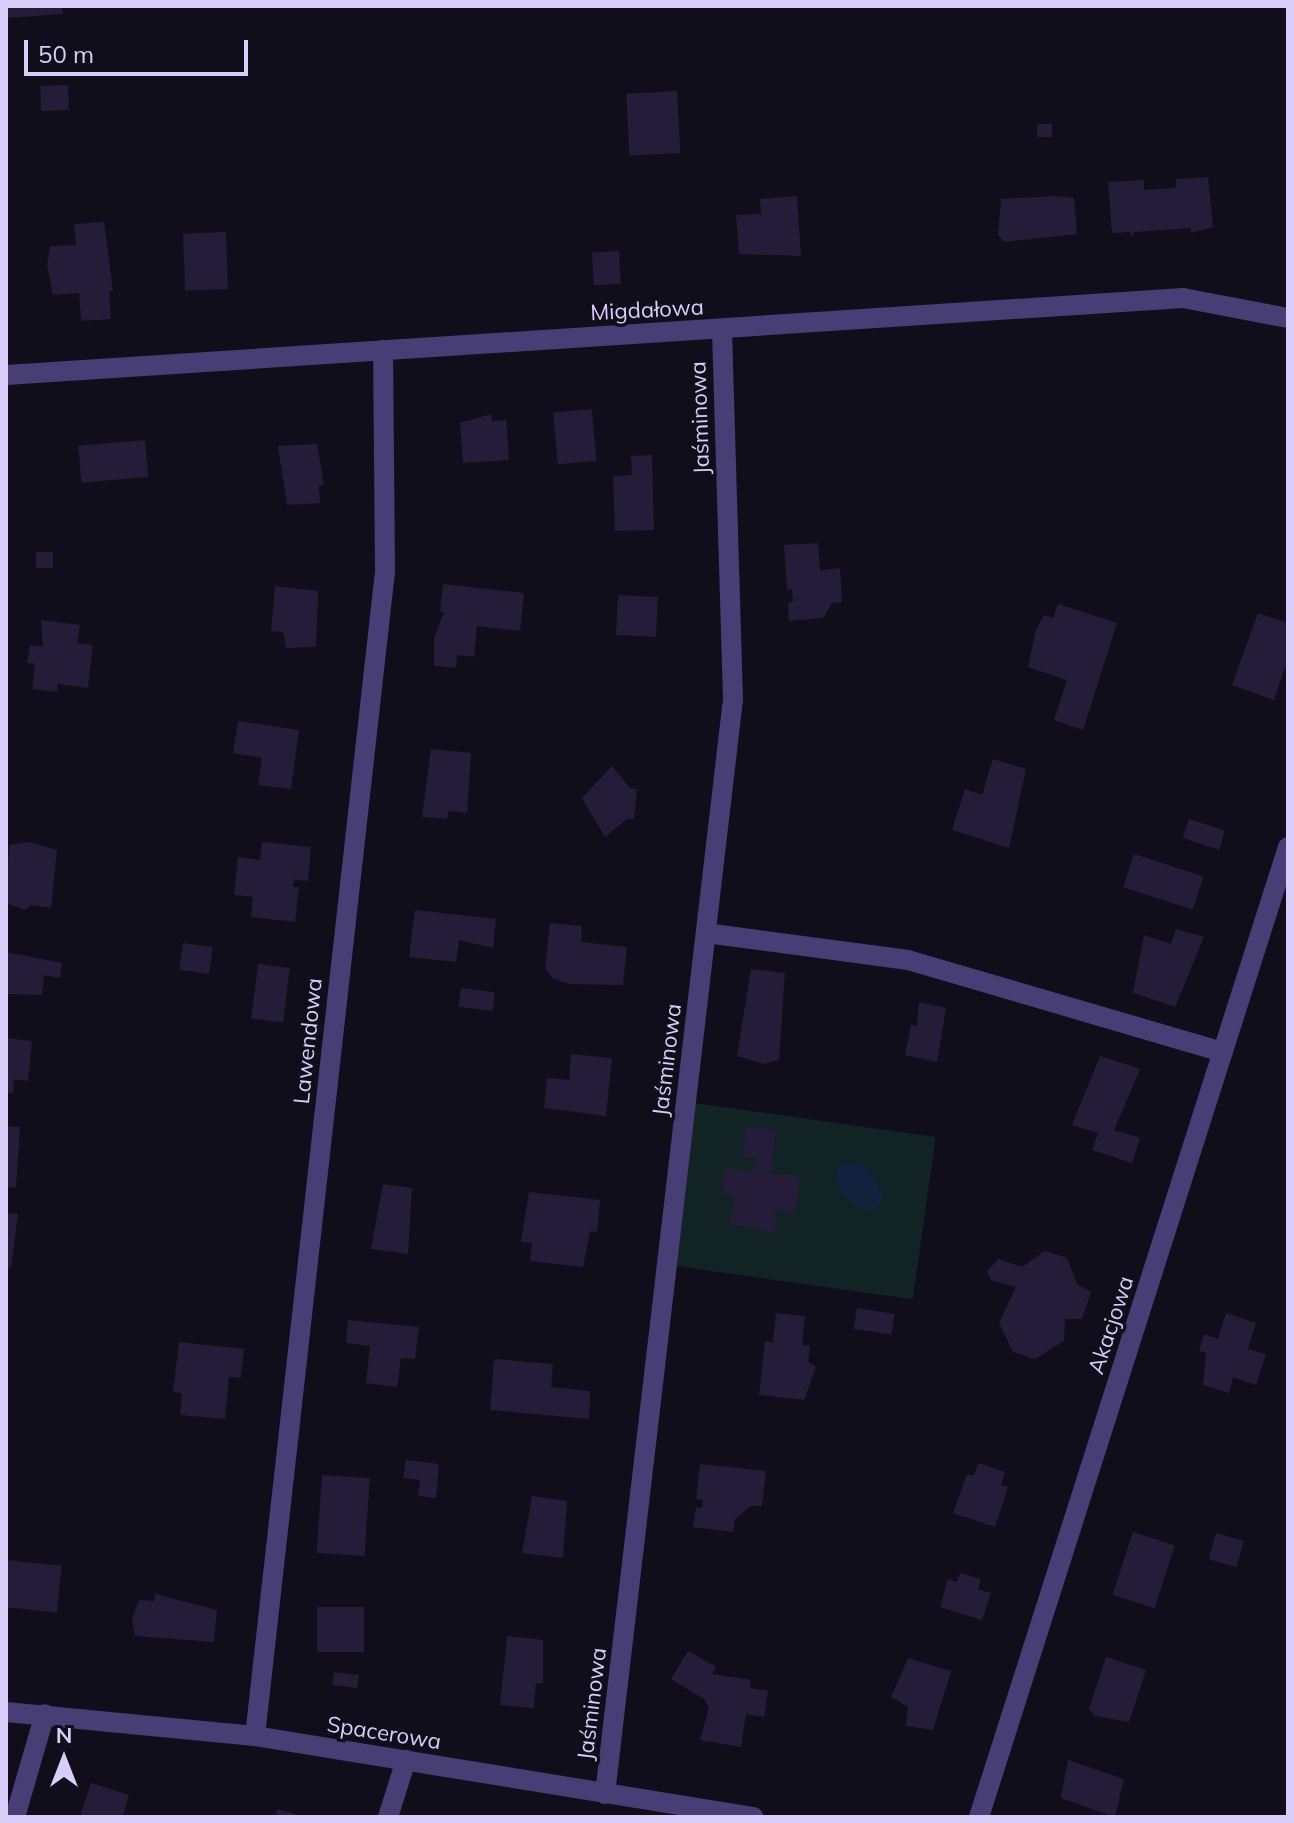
<!DOCTYPE html>
<meta charset="utf-8">
<style>
body{margin:0}
#map{position:relative;width:1294px;height:1823px;overflow:hidden;background:#110e1b;font-family:Mulish,sans-serif}
div>[style]{position:absolute}
.green>*{inset:0;background:#112324;transform-origin:0 0}
.water>*{inset:0;background:#13203e}
.building>*{inset:0;background:#251c3a;transform-origin:0 0}
.minor>*{height:20px;margin:-10px;padding:0 10px;transform-origin:10px;border-radius:10px;background:#463e74}
span{translate:-50% -50%;white-space:nowrap;text-align:center;line-height:1.15;-webkit-text-stroke:7px #110e1b;paint-order:stroke}
.street-label{font-size:22px;color:#d7cef9}
.frame{position:absolute;inset:0;border:8px solid #d7cef9;pointer-events:none}
.north{position:absolute;left:24px;top:1719px;width:80px;height:80px;-webkit-text-stroke:6px #110e1b;paint-order:stroke;rotate:0deg;font-size:22px;font-weight:700;line-height:32px;text-align:center;color:#d7cef9}
.north::after{content:'';display:block;margin:auto;width:28px;height:36px;background:#d7cef9;clip-path:polygon(50% 0,100% 100%,50% 72%,0 100%)}
.scale{position:absolute;left:24px;top:40px;width:224px;height:36px;box-sizing:border-box;border:4px solid #d7cef9;border-top:0;padding-left:10px;font-size:24px;line-height:28px;white-space:nowrap;color:#d7cef9;-webkit-text-stroke:6px #110e1b;paint-order:stroke}
</style>
<div id="map">
<div class="green">
<i style="left:694px;top:1103px;width:244px;height:164px;rotate:8deg"></i>
</div>
<div class="water">
<i style="clip-path:polygon(841px 1163px,860px 1164px,875px 1177px,883px 1197px,875px 1210px,858px 1209px,841px 1191px,835px 1179px)"></i>
</div>
<div class="building">
<i style="clip-path:polygon(6px 6px,62px 6px,63px 14px,6px 18px)"></i>
<i style="left:68px;top:85px;width:25px;height:28px;rotate:88deg"></i>
<i style="left:677px;top:91px;width:62px;height:51px;rotate:87deg"></i>
<i style="left:1037px;top:124px;width:15px;height:13px"></i>
<i style="clip-path:polygon(1208px 177px,1213px 227px,1191px 233px,1191px 228px,1135px 232px,1131px 237px,1131px 232px,1112px 233px,1108px 182px,1144px 180px,1144px 190px,1176px 188px,1176px 179px)"></i>
<i style="clip-path:polygon(797px 196px,801px 256px,739px 254px,736px 215px,761px 214px,760px 199px)"></i>
<i style="clip-path:polygon(1055px 196px,1074px 198px,1077px 234px,1004px 242px,998px 235px,1001px 199px)"></i>
<i style="clip-path:polygon(104px 222px,113px 291px,109px 291px,111px 319px,81px 321px,79px 293px,53px 295px,47px 265px,50px 246px,76px 245px,74px 224px)"></i>
<i style="left:226px;top:232px;width:57px;height:43px;rotate:88deg"></i>
<i style="left:619px;top:251px;width:33px;height:27px;rotate:87deg"></i>
<i style="left:592px;top:409px;width:52px;height:39px;rotate:85deg"></i>
<i style="clip-path:polygon(491px 414px,492px 421px,506px 420px,509px 460px,463px 463px,460px 423px)"></i>
<i style="left:145px;top:440px;width:37px;height:67px;rotate:85deg"></i>
<i style="clip-path:polygon(317px 444px,324px 485px,319px 485px,320px 503px,287px 505px,278px 446px)"></i>
<i style="clip-path:polygon(652px 455px,654px 530px,615px 531px,613px 476px,632px 475px,631px 456px)"></i>
<i style="clip-path:polygon(818px 543px,820px 570px,840px 568px,842px 602px,832px 603px,823px 618px,789px 621px,788px 603px,793px 602px,792px 589px,787px 590px,784px 545px)"></i>
<i style="left:53px;top:552px;width:16px;height:17px;rotate:90deg"></i>
<i style="clip-path:polygon(443px 584px,524px 593px,520px 631px,477px 626px,474px 657px,457px 655px,456px 668px,434px 666px,434px 639px,444px 612px,440px 611px)"></i>
<i style="clip-path:polygon(275px 586px,318px 591px,316px 647px,286px 648px,283px 632px,271px 631px)"></i>
<i style="left:618px;top:595px;width:40px;height:40px;rotate:3deg"></i>
<i style="clip-path:polygon(1058px 604px,1117px 623px,1083px 730px,1054px 720px,1067px 680px,1028px 667px,1036px 630px,1044px 615px,1053px 618px)"></i>
<i style="clip-path:polygon(1258px 613px,1288px 623px,1288px 659px,1274px 700px,1232px 685px)"></i>
<i style="clip-path:polygon(41px 620px,80px 625px,77px 643px,93px 645px,88px 688px,58px 684px,57px 692px,32px 689px,35px 664px,27px 663px,30px 645px,43px 647px)"></i>
<i style="clip-path:polygon(238px 721px,299px 730px,291px 789px,258px 785px,262px 758px,233px 753px)"></i>
<i style="clip-path:polygon(431px 749px,471px 753px,467px 813px,448px 811px,447px 819px,422px 817px)"></i>
<i style="clip-path:polygon(993px 759px,1026px 769px,1009px 848px,952px 830px,965px 789px,982px 795px)"></i>
<i style="clip-path:polygon(612px 766px,630px 788px,637px 789px,634px 819px,627px 819px,605px 837px,582px 798px)"></i>
<i style="left:1189px;top:819px;width:38px;height:20px;rotate:18deg"></i>
<i style="clip-path:polygon(29px 842px,57px 850px,51px 908px,31px 905px,25px 910px,6px 903px,9px 845px)"></i>
<i style="clip-path:polygon(262px 842px,311px 847px,308px 881px,294px 879px,293px 887px,299px 887px,295px 922px,251px 917px,253px 897px,234px 895px,238px 857px,260px 860px)"></i>
<i style="left:1134px;top:854px;width:73px;height:35px;rotate:18deg"></i>
<i style="clip-path:polygon(415px 910px,496px 919px,493px 948px,459px 940px,456px 962px,409px 957px)"></i>
<i style="clip-path:polygon(550px 923px,582px 926px,581px 942px,627px 947px,623px 985px,569px 984px,552px 978px,545px 968px)"></i>
<i style="clip-path:polygon(1176px 929px,1204px 937px,1175px 1007px,1133px 993px,1144px 935px,1171px 944px)"></i>
<i style="left:183px;top:943px;width:30px;height:27px;rotate:8deg"></i>
<i style="clip-path:polygon(6px 952px,62px 963px,60px 978px,44px 975px,42px 995px,6px 994px)"></i>
<i style="left:258px;top:964px;width:32px;height:55px;rotate:7deg"></i>
<i style="clip-path:polygon(751px 969px,785px 973px,779px 1060px,764px 1064px,737px 1056px)"></i>
<i style="left:461px;top:988px;width:34px;height:19px;rotate:7deg"></i>
<i style="clip-path:polygon(919px 1002px,946px 1008px,937px 1062px,905px 1055px,911px 1025px,917px 1026px)"></i>
<i style="clip-path:polygon(6px 1038px,32px 1041px,28px 1081px,14px 1079px,13px 1093px,6px 1093px)"></i>
<i style="clip-path:polygon(571px 1054px,612px 1058px,606px 1116px,544px 1108px,547px 1078px,569px 1080px)"></i>
<i style="clip-path:polygon(1100px 1056px,1140px 1069px,1114px 1130px,1140px 1138px,1132px 1163px,1092px 1150px,1098px 1133px,1072px 1125px)"></i>
<i style="clip-path:polygon(6px 1126px,20px 1127px,16px 1188px,6px 1187px)"></i>
<i style="clip-path:polygon(746px 1127px,776px 1130px,771px 1173px,800px 1176px,796px 1213px,775px 1210px,777px 1228px,771px 1232px,729px 1223px,735px 1201px,732px 1194px,722px 1193px,725px 1168px,755px 1171px,756px 1158px,743px 1157px)"></i>
<i style="clip-path:polygon(383px 1184px,412px 1188px,408px 1254px,371px 1249px)"></i>
<i style="clip-path:polygon(529px 1192px,600px 1200px,597px 1232px,590px 1231px,583px 1267px,530px 1261px,532px 1243px,521px 1242px)"></i>
<i style="clip-path:polygon(6px 1213px,18px 1214px,11px 1268px,6px 1267px)"></i>
<i style="clip-path:polygon(1045px 1251px,1067px 1258px,1077px 1284px,1091px 1292px,1082px 1319px,1065px 1319px,1064px 1341px,1035px 1359px,1013px 1352px,999px 1323px,1016px 1287px,991px 1280px,987px 1272px,998px 1259px,1022px 1267px)"></i>
<i style="left:857px;top:1308px;width:38px;height:21px;rotate:9deg"></i>
<i style="clip-path:polygon(776px 1313px,805px 1316px,802px 1345px,810px 1346px,808px 1362px,816px 1367px,804px 1400px,759px 1395px,765px 1341px,773px 1342px)"></i>
<i style="clip-path:polygon(1226px 1313px,1256px 1323px,1248px 1349px,1266px 1354px,1256px 1385px,1233px 1377px,1229px 1393px,1203px 1385px,1206px 1353px,1199px 1351px,1204px 1334px,1218px 1339px)"></i>
<i style="clip-path:polygon(348px 1320px,419px 1327px,415px 1359px,401px 1358px,397px 1387px,366px 1383px,370px 1346px,346px 1343px)"></i>
<i style="clip-path:polygon(179px 1342px,244px 1349px,241px 1378px,229px 1377px,225px 1419px,180px 1415px,182px 1393px,173px 1392px)"></i>
<i style="clip-path:polygon(494px 1359px,553px 1364px,551px 1387px,590px 1391px,589px 1419px,490px 1410px)"></i>
<i style="clip-path:polygon(406px 1460px,439px 1464px,436px 1498px,418px 1496px,420px 1480px,403px 1478px)"></i>
<i style="clip-path:polygon(978px 1463px,1005px 1472px,1001px 1485px,1008px 1487px,995px 1527px,953px 1513px,967px 1474px,974px 1476px)"></i>
<i style="clip-path:polygon(700px 1464px,766px 1471px,762px 1506px,751px 1506px,735px 1519px,733px 1532px,693px 1527px,696px 1507px,702px 1508px,703px 1500px,696px 1499px)"></i>
<i style="left:322px;top:1475px;width:48px;height:78px;rotate:4deg"></i>
<i style="clip-path:polygon(532px 1496px,567px 1501px,563px 1558px,522px 1553px)"></i>
<i style="left:1133px;top:1532px;width:44px;height:66px;rotate:18deg"></i>
<i style="left:1216px;top:1533px;width:29px;height:27px;rotate:16deg"></i>
<i style="left:6px;top:1560px;width:56px;height:47px;rotate:6deg"></i>
<i style="clip-path:polygon(960px 1573px,981px 1579px,978px 1589px,991px 1593px,982px 1620px,940px 1607px,948px 1579px,957px 1582px)"></i>
<i style="clip-path:polygon(155px 1594px,217px 1610px,214px 1642px,135px 1636px,132px 1618px,139px 1600px,155px 1601px)"></i>
<i style="left:317px;top:1607px;width:47px;height:45px"></i>
<i style="clip-path:polygon(507px 1636px,543px 1640px,543px 1683px,536px 1683px,534px 1708px,500px 1705px)"></i>
<i style="clip-path:polygon(688px 1651px,716px 1667px,712px 1674px,751px 1680px,750px 1688px,768px 1691px,764px 1717px,746px 1714px,741px 1747px,700px 1740px,709px 1708px,704px 1699px,671px 1679px)"></i>
<i style="clip-path:polygon(1106px 1657px,1146px 1670px,1129px 1722px,1095px 1716px,1089px 1709px)"></i>
<i style="clip-path:polygon(908px 1658px,951px 1671px,933px 1730px,906px 1726px,908px 1707px,891px 1697px)"></i>
<i style="left:334px;top:1672px;width:25px;height:13px;rotate:7deg"></i>
<i style="clip-path:polygon(1068px 1760px,1124px 1779px,1115px 1817px,1061px 1798px)"></i>
<i style="clip-path:polygon(91px 1783px,129px 1795px,122px 1817px,80px 1817px)"></i>
<i style="clip-path:polygon(278px 1809px,301px 1816px,300px 1817px,275px 1817px)"></i>
</div>
<div class="minor">
<i style="left:6px;top:375px;width:1180px;rotate:-3.74deg"></i>
<i style="left:1183px;top:298px;width:107px;rotate:10.8deg"></i>
<i style="left:706px;top:933px;width:204px;rotate:7.6deg"></i>
<i style="left:908px;top:960px;width:328px;rotate:16.3deg"></i>
<i style="left:6px;top:1712px;width:250px;rotate:5.5deg"></i>
<i style="left:255px;top:1736px;width:505px;rotate:9.24deg"></i>
<i style="left:255px;top:1736px;width:1171px;rotate:-83.63deg"></i>
<i style="left:385px;top:572px;width:222px;rotate:-90.5deg"></i>
<i style="left:605px;top:1794px;width:1101px;rotate:-83.33deg"></i>
<i style="left:733px;top:700px;width:370px;rotate:-91.7deg"></i>
<i style="left:15px;top:1817px;width:107px;rotate:-73.8deg"></i>
<i style="left:388px;top:1817px;width:60px;rotate:-72.5deg"></i>
<i style="left:979px;top:1817px;width:1018px;rotate:-72.33deg"></i>
</div>
<div class="street-label">
<span style="left:647px;top:310px;rotate:-3deg">Migdałowa</span>
<span style="left:700px;top:418px;rotate:-92deg">Jaśminowa</span>
<span style="left:308px;top:1041px;rotate:-84deg">Lawendowa</span>
<span style="left:667px;top:1060px;rotate:-83deg">Jaśminowa</span>
<span style="left:1111px;top:1325px;rotate:-72deg">Akacjowa</span>
<span style="left:592px;top:1704px;rotate:-83deg">Jaśminowa</span>
<span style="left:384px;top:1733px;rotate:9deg">Spacerowa</span>
</div>
<div class="frame"></div>
<div class="north">N</div>
<div class="scale">50 m</div>
</div>
